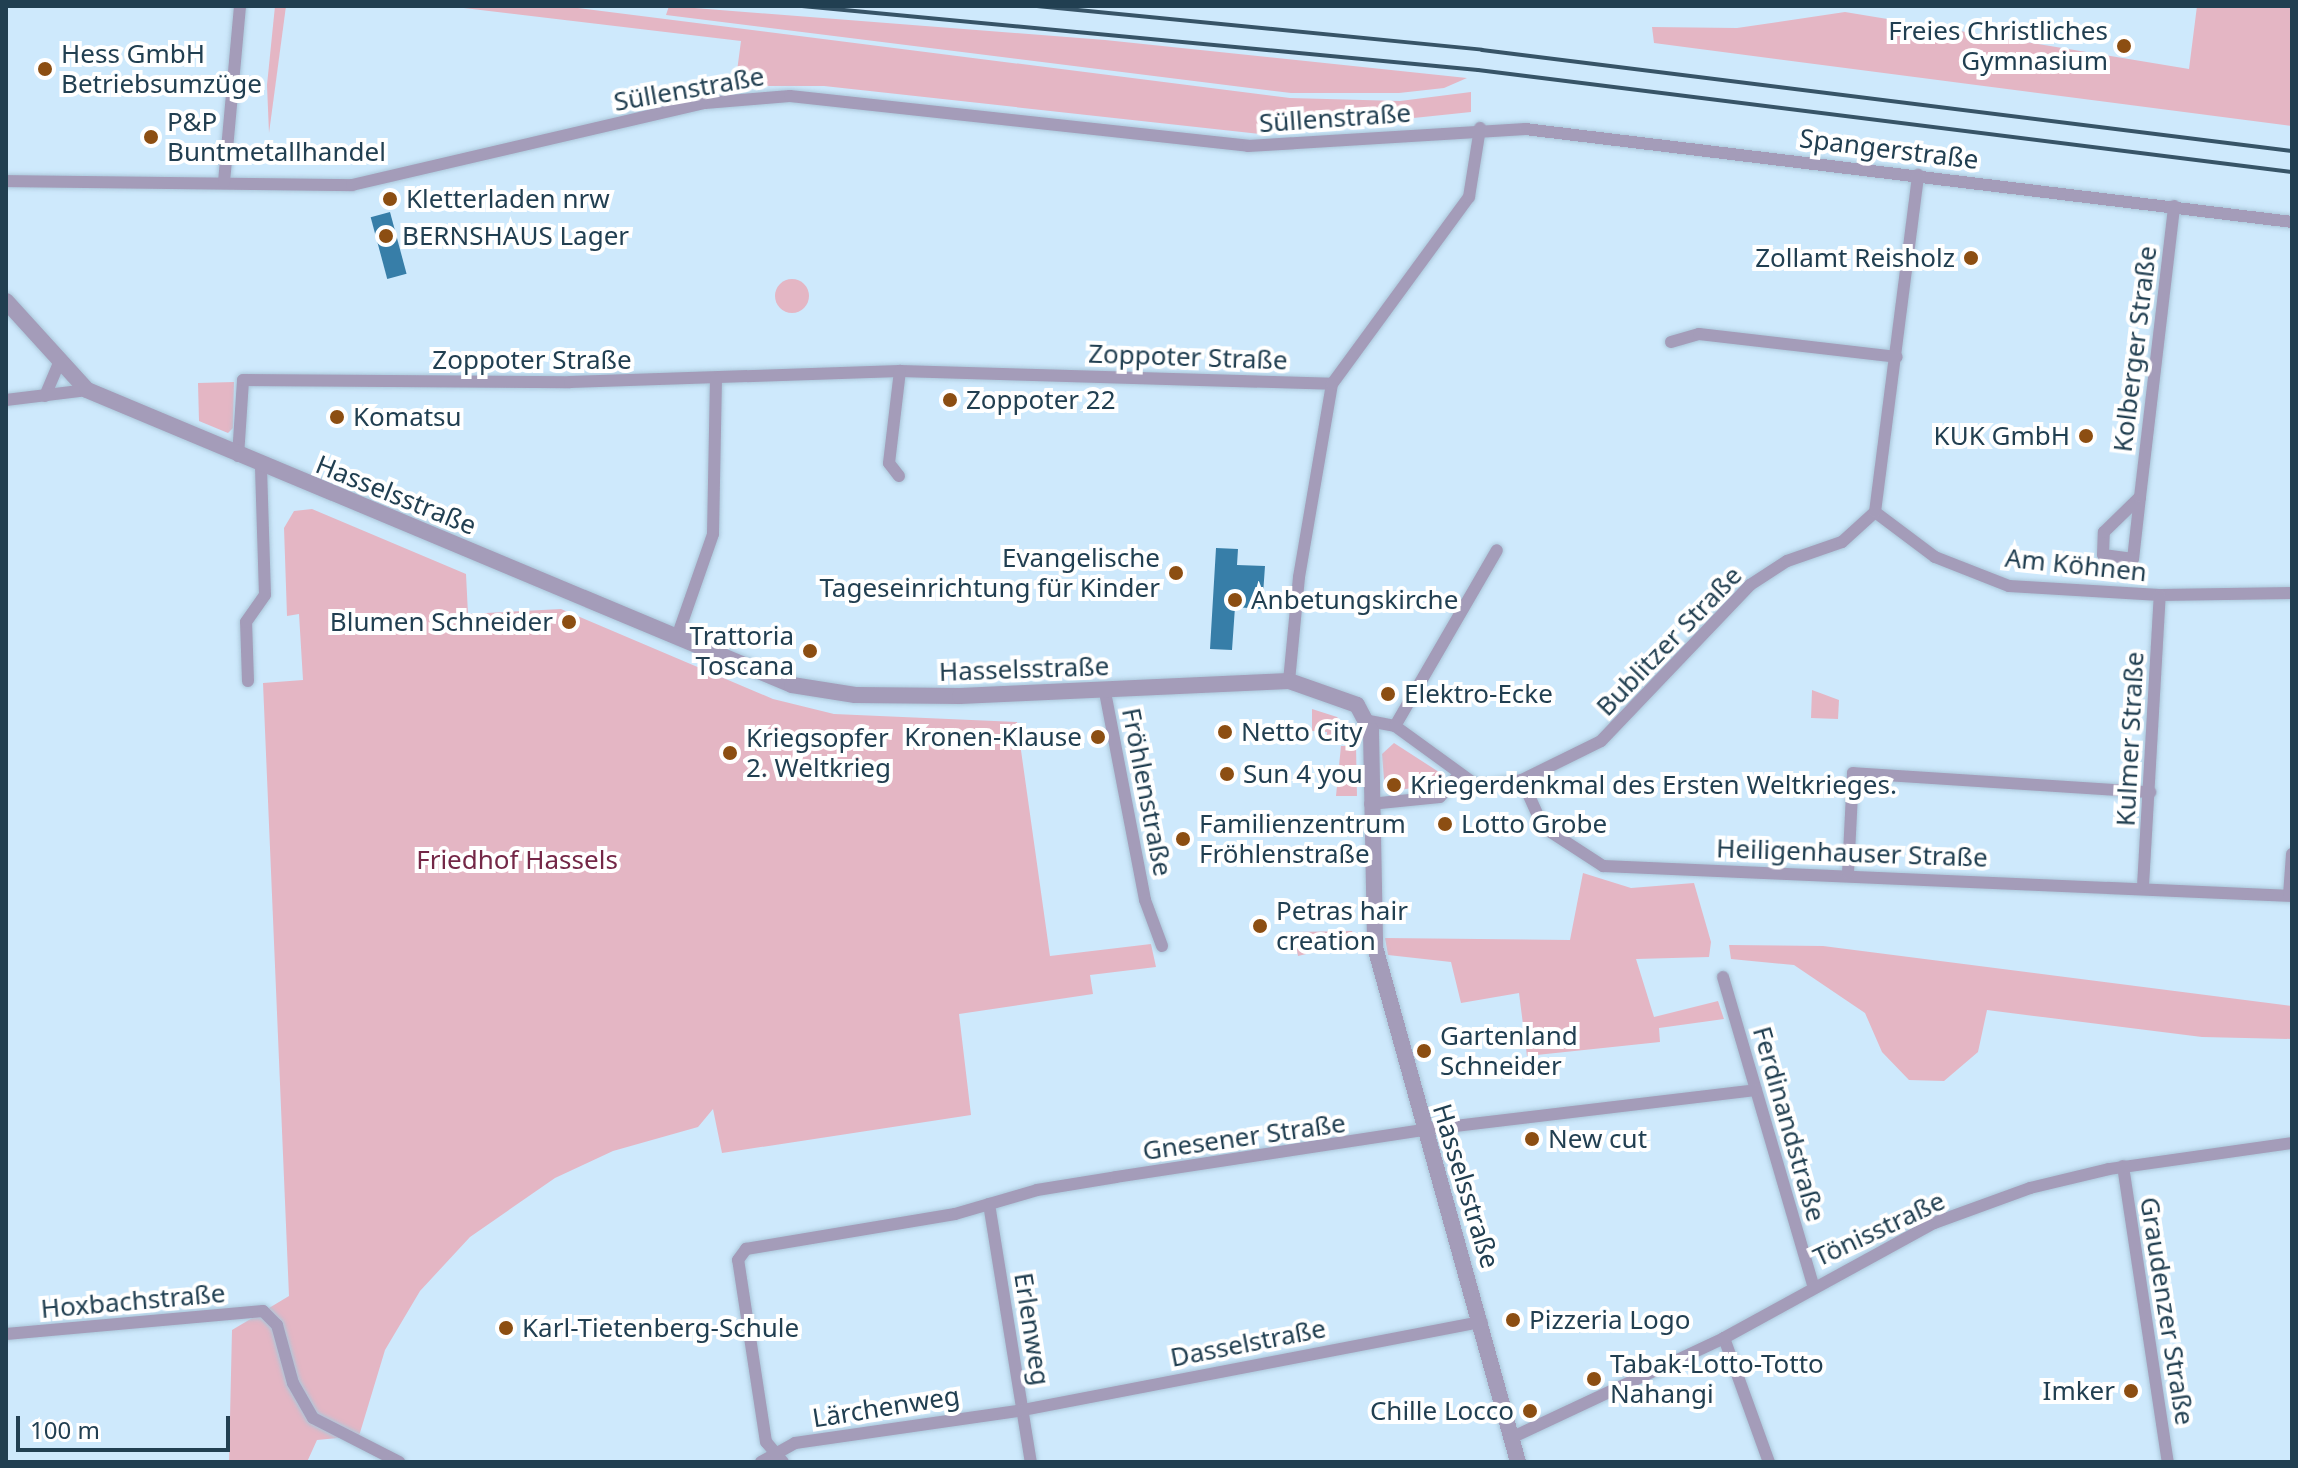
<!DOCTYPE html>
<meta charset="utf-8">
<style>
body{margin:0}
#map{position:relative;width:2298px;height:1468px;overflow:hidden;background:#cee9fc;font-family:"Noto Sans",sans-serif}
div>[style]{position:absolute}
.green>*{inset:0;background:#e4b6c4}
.round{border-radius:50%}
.building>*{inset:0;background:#377ea8;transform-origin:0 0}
.roads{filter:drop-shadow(0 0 2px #abc7da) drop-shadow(0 0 2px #abc7da)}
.minor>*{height:12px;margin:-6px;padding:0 6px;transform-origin:6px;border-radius:6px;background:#a49cb9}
.tertiary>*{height:16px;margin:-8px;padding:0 8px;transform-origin:8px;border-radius:8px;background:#a49cb9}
.rail>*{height:4px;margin:-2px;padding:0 2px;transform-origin:2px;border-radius:2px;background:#375467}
.dots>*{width:22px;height:22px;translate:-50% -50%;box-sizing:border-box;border:4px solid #fff;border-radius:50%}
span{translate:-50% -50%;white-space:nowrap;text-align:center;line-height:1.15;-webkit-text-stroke:8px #fff;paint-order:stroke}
.poi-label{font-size:26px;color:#213f51}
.right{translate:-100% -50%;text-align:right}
.left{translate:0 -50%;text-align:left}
.street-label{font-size:26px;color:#213f51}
.park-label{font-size:26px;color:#742747}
.frame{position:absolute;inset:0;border:8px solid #213f51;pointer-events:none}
.scale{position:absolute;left:16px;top:1416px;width:214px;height:36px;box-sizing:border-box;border:4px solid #213f51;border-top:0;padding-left:10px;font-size:24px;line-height:28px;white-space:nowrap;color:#213f51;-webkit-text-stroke:6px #fff;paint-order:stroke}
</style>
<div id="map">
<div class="green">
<i style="clip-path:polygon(275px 6px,286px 6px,269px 133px,267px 85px)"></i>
<i style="clip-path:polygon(447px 6px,562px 6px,1290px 98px,1400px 101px,1471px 92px,1471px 112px,1260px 134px,824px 86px,735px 86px,741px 41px)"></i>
<i style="clip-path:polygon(669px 6px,1105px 40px,1467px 78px,1444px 88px,1399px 93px,1291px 93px,666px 15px)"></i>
<i style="clip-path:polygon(2197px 6px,2292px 6px,2292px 126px,1654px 43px,1652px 27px,1737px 28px,1845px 12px,2189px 69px)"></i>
<i class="round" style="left:775px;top:279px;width:34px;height:34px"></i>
<i style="clip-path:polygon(234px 382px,233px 428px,228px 433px,199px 421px,198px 383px)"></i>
<i style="clip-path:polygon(312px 509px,466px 574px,468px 614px,561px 609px,773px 699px,834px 714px,1017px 722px,1050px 956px,1151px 944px,1156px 967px,1090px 975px,1093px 994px,959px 1014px,971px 1115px,722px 1153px,713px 1109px,698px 1127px,613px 1151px,555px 1178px,470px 1237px,420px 1291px,385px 1350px,359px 1436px,317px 1440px,307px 1462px,229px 1462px,232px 1330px,289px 1296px,263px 683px,303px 680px,299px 614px,287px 616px,284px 528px,294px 511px)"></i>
<i style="clip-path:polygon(1812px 690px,1839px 700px,1838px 719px,1811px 718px)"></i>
<i style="clip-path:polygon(1312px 709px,1337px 717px,1357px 741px,1327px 740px,1327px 732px,1312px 731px)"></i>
<i style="clip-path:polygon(1394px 743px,1442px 774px,1440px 784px,1385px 792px,1382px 754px)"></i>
<i style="clip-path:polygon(1341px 746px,1356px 746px,1357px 796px,1336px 796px)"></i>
<i style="clip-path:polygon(1583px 873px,1631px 888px,1694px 883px,1711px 942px,1709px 957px,1636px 959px,1654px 1017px,1718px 1001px,1724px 1019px,1659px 1028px,1660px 1042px,1527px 1056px,1519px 993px,1461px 1003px,1451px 962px,1388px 955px,1385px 938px,1570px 940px)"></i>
<i style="clip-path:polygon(1294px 932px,1352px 931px,1356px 942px,1298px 956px)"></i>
<i style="clip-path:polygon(1729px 945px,1823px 946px,2292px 1006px,2292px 1039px,2202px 1037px,1987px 1010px,1978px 1052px,1944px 1081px,1909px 1080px,1882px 1052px,1865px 1013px,1794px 965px,1731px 959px)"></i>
</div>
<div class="building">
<i style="left:390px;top:212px;width:64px;height:20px;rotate:75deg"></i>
<i style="clip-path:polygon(1216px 548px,1238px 549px,1237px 565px,1265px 566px,1262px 609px,1235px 607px,1232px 650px,1210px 649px)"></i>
</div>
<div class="roads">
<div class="minor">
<i style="left:6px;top:181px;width:346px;rotate:0.7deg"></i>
<i style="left:352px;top:185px;width:362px;rotate:-13.1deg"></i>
<i style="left:705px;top:103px;width:85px;rotate:-4.7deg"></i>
<i style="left:790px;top:96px;width:461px;rotate:6.2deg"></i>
<i style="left:1248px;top:146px;width:278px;rotate:-3.5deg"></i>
<i style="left:1525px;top:129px;width:773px;rotate:6.91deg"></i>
<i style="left:224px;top:182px;width:177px;rotate:-84.8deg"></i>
<i style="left:1671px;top:342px;width:29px;rotate:-16deg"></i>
<i style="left:1699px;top:334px;width:199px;rotate:6.6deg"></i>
<i style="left:45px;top:396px;width:36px;rotate:-67deg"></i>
<i style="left:6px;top:400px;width:82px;rotate:-7deg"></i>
<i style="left:238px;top:456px;width:76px;rotate:-86.2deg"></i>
<i style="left:243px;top:380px;width:327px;rotate:0.4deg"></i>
<i style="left:570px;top:382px;width:330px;rotate:-1.9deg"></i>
<i style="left:900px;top:371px;width:432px;rotate:1.7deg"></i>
<i style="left:899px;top:476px;width:16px;rotate:-128deg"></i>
<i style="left:889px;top:463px;width:93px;rotate:-83.2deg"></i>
<i style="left:2140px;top:497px;width:62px;rotate:96.4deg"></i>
<i style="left:2133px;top:559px;width:30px;rotate:-172deg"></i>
<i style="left:2103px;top:555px;width:23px;rotate:-88deg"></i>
<i style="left:2104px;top:532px;width:50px;rotate:-44.2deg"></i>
<i style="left:2140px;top:497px;width:293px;rotate:-83.3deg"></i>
<i style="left:1875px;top:512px;width:75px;rotate:36.9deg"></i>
<i style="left:1935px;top:557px;width:79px;rotate:21.4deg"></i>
<i style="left:2009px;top:586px;width:151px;rotate:3.4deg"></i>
<i style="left:2160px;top:595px;width:132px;rotate:-0.9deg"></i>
<i style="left:677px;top:637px;width:109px;rotate:-70.7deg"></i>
<i style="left:713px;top:534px;width:155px;rotate:-88.9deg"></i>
<i style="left:248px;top:681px;width:59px;rotate:-91.9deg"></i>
<i style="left:246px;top:622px;width:33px;rotate:-55deg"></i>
<i style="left:265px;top:595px;width:130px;rotate:-91.8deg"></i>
<i style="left:1289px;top:681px;width:104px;rotate:-84.5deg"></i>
<i style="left:1299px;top:577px;width:196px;rotate:-80.3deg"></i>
<i style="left:1332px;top:384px;width:232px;rotate:-53.8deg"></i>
<i style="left:1469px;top:197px;width:70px;rotate:-80.9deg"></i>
<i style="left:1105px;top:692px;width:212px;rotate:79.1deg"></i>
<i style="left:1145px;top:900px;width:49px;rotate:69.7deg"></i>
<i style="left:1369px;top:721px;width:26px;rotate:11deg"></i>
<i style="left:1395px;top:726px;width:104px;rotate:36deg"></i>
<i style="left:1479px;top:787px;width:44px;rotate:-9.2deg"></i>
<i style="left:1522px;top:780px;width:51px;rotate:65.9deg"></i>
<i style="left:1543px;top:827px;width:72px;rotate:33deg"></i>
<i style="left:1603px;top:866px;width:690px;rotate:2.49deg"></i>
<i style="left:1395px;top:726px;width:203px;rotate:-59.9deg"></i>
<i style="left:1522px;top:780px;width:88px;rotate:-26.3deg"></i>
<i style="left:1601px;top:741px;width:216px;rotate:-46.3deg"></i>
<i style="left:1750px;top:585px;width:44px;rotate:-33deg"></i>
<i style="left:1787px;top:561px;width:58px;rotate:-19.1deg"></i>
<i style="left:1842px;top:542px;width:45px;rotate:-42.3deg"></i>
<i style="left:1875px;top:512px;width:340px;rotate:-82.7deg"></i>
<i style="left:1370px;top:804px;width:70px;rotate:-5.7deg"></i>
<i style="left:1440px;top:797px;width:30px;rotate:-50deg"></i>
<i style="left:1848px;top:873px;width:100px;rotate:-87.1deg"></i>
<i style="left:1853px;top:773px;width:298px;rotate:3.7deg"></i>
<i style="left:2143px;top:886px;width:291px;rotate:-86.7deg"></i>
<i style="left:2289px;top:895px;width:41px;rotate:-85.8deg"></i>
<i style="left:1723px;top:977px;width:320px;rotate:73.7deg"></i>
<i style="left:2123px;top:1166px;width:299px;rotate:81.4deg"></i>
<i style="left:989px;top:1204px;width:261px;rotate:80.8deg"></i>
<i style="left:6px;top:1334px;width:258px;rotate:-5.1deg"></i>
<i style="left:263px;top:1311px;width:20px;rotate:45deg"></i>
<i style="left:277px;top:1325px;width:60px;rotate:74.6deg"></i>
<i style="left:293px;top:1383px;width:40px;rotate:60.3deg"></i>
<i style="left:313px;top:1418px;width:97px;rotate:27.1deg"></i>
<i style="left:1724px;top:1338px;width:132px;rotate:70.1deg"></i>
<i style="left:1513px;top:1437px;width:233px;rotate:-25.1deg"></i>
<i style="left:1724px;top:1338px;width:239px;rotate:-28.7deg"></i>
<i style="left:1934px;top:1223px;width:102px;rotate:-20deg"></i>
<i style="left:2030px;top:1188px;width:81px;rotate:-13.5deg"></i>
<i style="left:2109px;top:1169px;width:185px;rotate:-8.1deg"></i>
<i style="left:761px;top:1462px;width:39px;rotate:-29deg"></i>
<i style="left:795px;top:1443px;width:230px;rotate:-8.2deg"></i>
<i style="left:1023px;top:1410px;width:467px;rotate:-10.9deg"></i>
<i style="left:783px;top:1462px;width:26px;rotate:-130deg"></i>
<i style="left:766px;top:1442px;width:184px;rotate:-98.7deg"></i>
<i style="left:738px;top:1260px;width:14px;rotate:-54deg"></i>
<i style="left:746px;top:1249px;width:212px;rotate:-9.5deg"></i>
<i style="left:955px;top:1214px;width:85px;rotate:-16.3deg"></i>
<i style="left:1037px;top:1190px;width:80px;rotate:-9.3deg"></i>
<i style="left:1116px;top:1177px;width:326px;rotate:-8.7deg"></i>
<i style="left:1438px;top:1128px;width:320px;rotate:-6.8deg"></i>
</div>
<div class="tertiary">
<i style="left:6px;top:301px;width:120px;rotate:47.7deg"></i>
<i style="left:87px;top:390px;width:764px;rotate:22.71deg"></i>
<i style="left:792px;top:685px;width:64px;rotate:9deg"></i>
<i style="left:855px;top:695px;width:105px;rotate:0.5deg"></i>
<i style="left:960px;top:696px;width:329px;rotate:-2.6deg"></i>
<i style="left:1289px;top:681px;width:72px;rotate:19.4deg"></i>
<i style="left:1357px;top:705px;width:30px;rotate:62deg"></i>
<i style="left:1371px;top:731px;width:216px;rotate:88.9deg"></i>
<i style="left:1375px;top:947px;width:534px;rotate:74.48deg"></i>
</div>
</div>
<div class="rail">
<i style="left:802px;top:6px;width:679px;rotate:5.41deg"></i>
<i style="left:1478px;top:70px;width:820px;rotate:7.14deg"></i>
<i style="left:1037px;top:6px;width:447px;rotate:5.6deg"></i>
<i style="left:1482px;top:50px;width:816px;rotate:7.11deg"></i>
</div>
<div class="dots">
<i style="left:2124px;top:46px;background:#8c4e12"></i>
<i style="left:45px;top:69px;background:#8c4e12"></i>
<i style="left:151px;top:137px;background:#8c4e12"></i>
<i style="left:390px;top:199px;background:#8c4e12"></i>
<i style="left:386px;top:236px;background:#8c4e12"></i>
<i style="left:1971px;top:258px;background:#8c4e12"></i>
<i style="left:950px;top:400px;background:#8c4e12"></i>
<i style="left:337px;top:417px;background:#8c4e12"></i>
<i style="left:2086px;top:436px;background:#8c4e12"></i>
<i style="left:1176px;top:573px;background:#8c4e12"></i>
<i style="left:1235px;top:600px;background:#8c4e12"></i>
<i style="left:569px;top:622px;background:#8c4e12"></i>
<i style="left:810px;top:651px;background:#8c4e12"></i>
<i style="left:1388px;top:694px;background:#8c4e12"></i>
<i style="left:1225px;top:732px;background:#8c4e12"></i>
<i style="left:1098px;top:737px;background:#8c4e12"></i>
<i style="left:730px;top:753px;background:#8c4e12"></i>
<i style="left:1227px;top:774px;background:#8c4e12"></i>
<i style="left:1394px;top:785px;background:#8c4e12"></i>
<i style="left:1445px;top:824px;background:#8c4e12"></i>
<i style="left:1183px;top:839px;background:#8c4e12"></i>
<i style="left:1260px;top:926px;background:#8c4e12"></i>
<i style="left:1424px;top:1051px;background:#8c4e12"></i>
<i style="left:1532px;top:1139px;background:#8c4e12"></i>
<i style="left:1513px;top:1320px;background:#8c4e12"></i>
<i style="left:506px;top:1328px;background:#8c4e12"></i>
<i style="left:1594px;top:1379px;background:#8c4e12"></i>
<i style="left:2131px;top:1391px;background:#8c4e12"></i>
<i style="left:1530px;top:1411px;background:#8c4e12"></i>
</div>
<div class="poi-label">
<span class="right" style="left:2108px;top:46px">Freies Christliches<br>Gymnasium</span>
<span class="left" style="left:61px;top:69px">Hess GmbH<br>Betriebsumzüge</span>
<span class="left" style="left:167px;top:137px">P&amp;P<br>Buntmetallhandel</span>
<span class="left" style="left:406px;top:199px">Kletterladen nrw</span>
<span class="left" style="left:402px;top:236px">BERNSHAUS Lager</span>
<span class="right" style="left:1955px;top:258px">Zollamt Reisholz</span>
<span class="left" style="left:966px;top:400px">Zoppoter 22</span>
<span class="left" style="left:353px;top:417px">Komatsu</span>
<span class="right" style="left:2070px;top:436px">KUK GmbH</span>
<span class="right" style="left:1160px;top:573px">Evangelische<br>Tageseinrichtung für Kinder</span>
<span class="left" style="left:1251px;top:600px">Anbetungskirche</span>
<span class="right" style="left:553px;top:622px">Blumen Schneider</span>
<span class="right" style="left:794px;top:651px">Trattoria<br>Toscana</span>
<span class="left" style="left:1404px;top:694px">Elektro-Ecke</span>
<span class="left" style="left:1241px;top:732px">Netto City</span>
<span class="right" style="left:1082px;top:737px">Kronen-Klause</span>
<span class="left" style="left:746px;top:753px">Kriegsopfer<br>2. Weltkrieg</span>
<span class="left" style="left:1243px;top:774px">Sun 4 you</span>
<span class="left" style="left:1410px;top:785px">Kriegerdenkmal des Ersten Weltkrieges.</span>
<span class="left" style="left:1199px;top:839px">Familienzentrum<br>Fröhlenstraße</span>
<span class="left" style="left:1461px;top:824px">Lotto Grobe</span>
<span class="left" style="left:1276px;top:926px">Petras hair<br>creation</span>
<span class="left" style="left:1440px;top:1051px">Gartenland<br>Schneider</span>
<span class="left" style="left:1548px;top:1139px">New cut</span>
<span class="left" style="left:1529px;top:1320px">Pizzeria Logo</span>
<span class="left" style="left:522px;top:1328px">Karl-Tietenberg-Schule</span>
<span class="left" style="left:1610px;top:1379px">Tabak-Lotto-Totto<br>Nahangi</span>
<span class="right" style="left:2115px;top:1391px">Imker</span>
<span class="right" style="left:1514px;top:1411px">Chille Locco</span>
</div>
<div class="street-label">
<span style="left:689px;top:89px;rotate:-10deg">Süllenstraße</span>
<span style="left:1335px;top:118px;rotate:-4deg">Süllenstraße</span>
<span style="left:1889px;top:149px;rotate:7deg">Spangerstraße</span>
<span style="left:2135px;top:349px;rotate:-83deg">Kolberger Straße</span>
<span style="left:1188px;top:357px;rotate:2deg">Zoppoter Straße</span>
<span style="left:532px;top:360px">Zoppoter Straße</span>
<span style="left:396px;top:495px;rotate:22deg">Hasselsstraße</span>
<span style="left:2076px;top:565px;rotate:6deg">Am Köhnen</span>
<span style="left:1669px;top:641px;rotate:-46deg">Bublitzer Straße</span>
<span style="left:1024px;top:669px;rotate:-2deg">Hasselsstraße</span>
<span style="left:2130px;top:739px;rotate:-87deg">Kulmer Straße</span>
<span style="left:1147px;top:792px;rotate:79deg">Fröhlenstraße</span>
<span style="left:1852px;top:853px;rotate:2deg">Heiligenhauser Straße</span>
<span style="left:1789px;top:1124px;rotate:74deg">Ferdinandstraße</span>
<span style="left:1244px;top:1137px;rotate:-8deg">Gnesener Straße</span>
<span style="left:1466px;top:1186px;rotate:73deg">Hasselsstraße</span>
<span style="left:1879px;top:1229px;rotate:-25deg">Tönisstraße</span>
<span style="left:133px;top:1301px;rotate:-5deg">Hoxbachstraße</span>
<span style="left:2167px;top:1311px;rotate:81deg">Graudenzer Straße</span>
<span style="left:1032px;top:1329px;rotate:81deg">Erlenweg</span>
<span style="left:1248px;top:1343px;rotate:-11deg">Dasselstraße</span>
<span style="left:886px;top:1407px;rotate:-9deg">Lärchenweg</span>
</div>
<div class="park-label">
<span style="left:517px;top:860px">Friedhof Hassels</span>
</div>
<div class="frame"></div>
<div class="scale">100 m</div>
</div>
